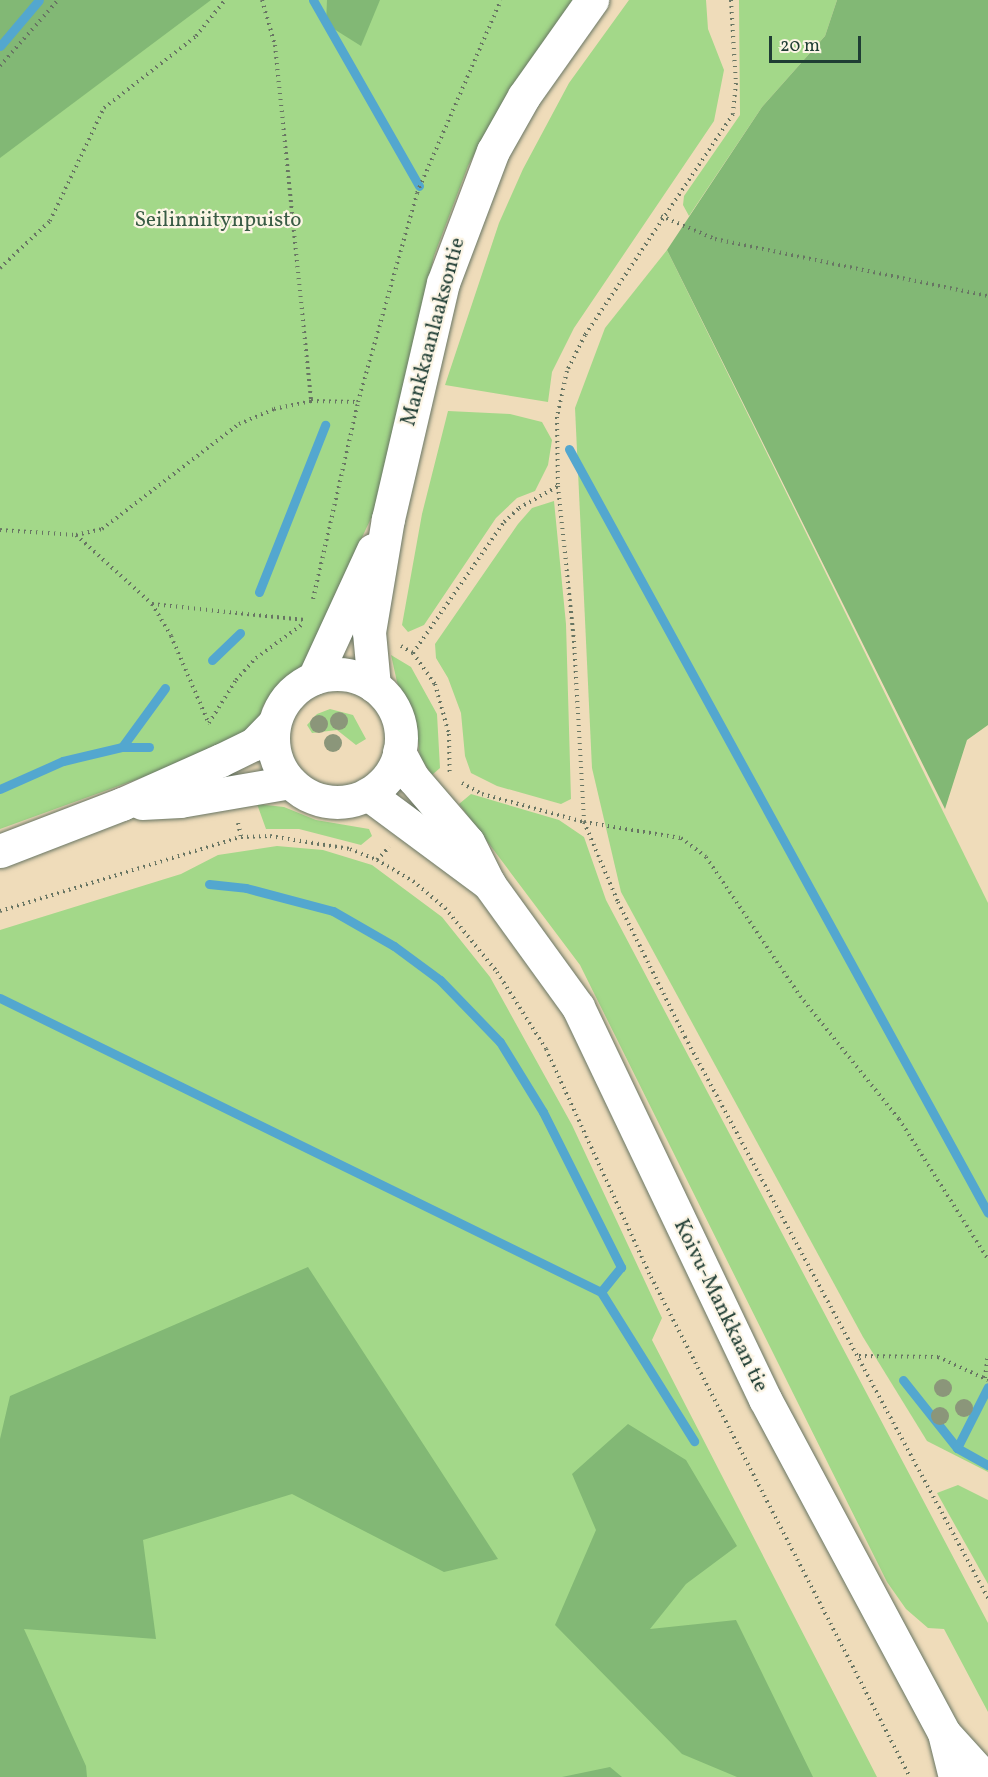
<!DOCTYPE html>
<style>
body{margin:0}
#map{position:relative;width:988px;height:1777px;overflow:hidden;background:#efdcba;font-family:Vollkorn,serif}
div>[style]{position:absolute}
.green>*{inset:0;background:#a3d889}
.forest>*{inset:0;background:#82b875}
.stream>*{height:9px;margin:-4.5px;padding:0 4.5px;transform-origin:4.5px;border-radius:4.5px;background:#53a7cf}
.path>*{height:4px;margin-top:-2px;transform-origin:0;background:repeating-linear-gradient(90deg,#687563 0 1.5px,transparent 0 6px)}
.roads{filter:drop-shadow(0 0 2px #687563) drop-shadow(0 0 2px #687563)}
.secondary>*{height:33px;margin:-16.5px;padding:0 16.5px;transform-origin:16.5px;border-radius:16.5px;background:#fff}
.primary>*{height:33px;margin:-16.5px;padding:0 16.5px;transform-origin:16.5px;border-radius:16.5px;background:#fff}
.primary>.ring{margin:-16.5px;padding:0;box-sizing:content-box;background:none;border:33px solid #fff;border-radius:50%}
.trees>*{width:18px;height:18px;margin:-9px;border-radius:50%;background:#8b967a}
span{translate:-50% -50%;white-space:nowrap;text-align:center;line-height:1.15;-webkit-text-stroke:4.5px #fcf5e5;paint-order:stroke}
.park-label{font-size:21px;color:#395c45}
.street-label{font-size:21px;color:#1f3d34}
.scale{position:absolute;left:769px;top:36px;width:92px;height:27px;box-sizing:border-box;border:3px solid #1f3d34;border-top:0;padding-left:8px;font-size:18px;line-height:21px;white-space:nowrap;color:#1f3d34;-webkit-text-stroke:4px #fcf5e5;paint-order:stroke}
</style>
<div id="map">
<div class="green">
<i style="clip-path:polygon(0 0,573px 0,508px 92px,468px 166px,434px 256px,376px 508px,335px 594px,309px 663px,264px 704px,254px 732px,193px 759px,0 829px)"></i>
<i style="clip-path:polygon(629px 0,706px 0,708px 29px,724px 70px,714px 121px,574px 328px,552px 372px,548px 402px,445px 385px,499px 223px,523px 169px,569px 83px)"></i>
<i style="clip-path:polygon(739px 0,837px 0,825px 36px,762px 107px,689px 216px,683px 205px,684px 196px,740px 115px)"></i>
<i style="clip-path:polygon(667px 250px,988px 903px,988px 1472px,927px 1441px,863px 1337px,621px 892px,592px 768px,575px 408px,605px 328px)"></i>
<i style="clip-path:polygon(448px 411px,510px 414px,542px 422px,552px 440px,548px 465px,535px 491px,517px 498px,496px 518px,424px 625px,408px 632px,402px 625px,422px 514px)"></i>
<i style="clip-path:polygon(554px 501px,566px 624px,571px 799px,561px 804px,497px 786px,471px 773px,465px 756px,461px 713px,448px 678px,436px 658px,435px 644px,518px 524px,532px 508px)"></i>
<i style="clip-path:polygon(391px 655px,411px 667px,437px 714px,440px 768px,432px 775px,420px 757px,416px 723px,397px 682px)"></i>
<i style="clip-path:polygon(330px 709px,353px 715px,366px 739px,356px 745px,337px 730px,312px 733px,307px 725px,317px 714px)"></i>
<i style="clip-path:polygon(471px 794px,559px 820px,584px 837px,606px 900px,988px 1623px,988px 1712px,944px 1629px,928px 1628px,906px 1609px,887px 1582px,580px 965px,459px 804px)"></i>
<i style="clip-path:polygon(257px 804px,284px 807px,316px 820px,369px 829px,372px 836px,361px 845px,299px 829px,266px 829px)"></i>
<i style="clip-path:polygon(277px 846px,323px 850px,372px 865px,442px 917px,490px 977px,572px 1125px,662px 1318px,652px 1340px,877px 1777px,0 1777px,0 930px,181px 874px,218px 855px)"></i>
<i style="clip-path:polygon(958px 1485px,988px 1500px,988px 1584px,937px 1493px)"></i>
</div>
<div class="forest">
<i style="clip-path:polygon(0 0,211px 0,0 158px)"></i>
<i style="clip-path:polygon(327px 0,380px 0,361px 46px,326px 24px)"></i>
<i style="clip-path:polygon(837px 0,988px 0,988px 725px,967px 740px,945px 809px,667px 250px,762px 107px,825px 36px)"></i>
<i style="clip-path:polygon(308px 1267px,498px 1559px,444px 1572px,292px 1494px,143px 1540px,156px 1639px,24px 1629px,86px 1766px,87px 1777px,0 1777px,0 1439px,10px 1396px)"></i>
<i style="clip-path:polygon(628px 1424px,686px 1460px,737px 1546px,686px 1584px,650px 1629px,736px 1620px,813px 1777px,737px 1777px,682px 1754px,555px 1625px,596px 1530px,572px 1474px)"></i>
<i style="clip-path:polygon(610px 1767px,622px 1777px,562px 1777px)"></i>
</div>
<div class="stream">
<i style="left:313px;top:0;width:214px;rotate:60.3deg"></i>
<i style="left:0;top:46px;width:60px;rotate:-49.7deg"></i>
<i style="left:569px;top:449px;width:871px;rotate:61.26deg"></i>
<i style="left:259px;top:592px;width:180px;rotate:-68.4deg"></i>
<i style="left:212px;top:660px;width:39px;rotate:-44deg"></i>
<i style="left:122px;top:747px;width:73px;rotate:-53.9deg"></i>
<i style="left:0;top:789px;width:69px;rotate:-24deg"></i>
<i style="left:63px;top:761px;width:61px;rotate:-13.3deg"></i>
<i style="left:122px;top:747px;width:27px"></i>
<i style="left:209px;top:884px;width:37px;rotate:6deg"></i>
<i style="left:246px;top:888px;width:90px;rotate:14.8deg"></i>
<i style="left:333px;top:911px;width:70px;rotate:29.8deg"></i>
<i style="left:394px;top:946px;width:57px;rotate:36.5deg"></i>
<i style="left:440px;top:980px;width:86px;rotate:45.9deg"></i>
<i style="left:500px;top:1042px;width:82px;rotate:58.4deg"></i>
<i style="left:543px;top:1112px;width:174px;rotate:63.3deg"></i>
<i style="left:621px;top:1267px;width:32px;rotate:129deg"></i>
<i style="left:0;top:998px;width:669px;rotate:26.07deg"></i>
<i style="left:601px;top:1292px;width:176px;rotate:58deg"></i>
<i style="left:903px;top:1380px;width:87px;rotate:51.5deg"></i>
<i style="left:957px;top:1448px;width:35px;rotate:29deg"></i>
<i style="left:957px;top:1448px;width:68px;rotate:-63.1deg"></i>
</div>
<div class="path">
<i style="left:262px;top:0;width:47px;rotate:73.9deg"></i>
<i style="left:275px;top:45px;width:358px;rotate:84.2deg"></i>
<i style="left:731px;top:0;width:83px;rotate:86.6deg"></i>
<i style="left:736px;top:83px;width:31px;rotate:96deg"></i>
<i style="left:733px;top:114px;width:266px;rotate:123.8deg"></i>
<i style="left:585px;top:335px;width:40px;rotate:116.6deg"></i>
<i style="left:567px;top:371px;width:47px;rotate:102.3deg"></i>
<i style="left:557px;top:417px;width:69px;rotate:89.2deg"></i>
<i style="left:558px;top:486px;width:156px;rotate:84.1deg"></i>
<i style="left:574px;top:641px;width:181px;rotate:86.8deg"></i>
<i style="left:584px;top:822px;width:87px;rotate:67deg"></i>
<i style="left:618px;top:902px;width:151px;rotate:63.6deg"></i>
<i style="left:685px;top:1037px;width:638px;rotate:61.63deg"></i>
<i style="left:0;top:66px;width:88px;rotate:-48.7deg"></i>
<i style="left:661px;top:216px;width:59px;rotate:23.1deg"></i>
<i style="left:715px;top:239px;width:279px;rotate:11.8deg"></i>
<i style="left:0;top:268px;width:69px;rotate:-43.2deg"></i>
<i style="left:50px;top:221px;width:125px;rotate:-64.5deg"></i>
<i style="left:104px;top:108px;width:117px;rotate:-38deg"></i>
<i style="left:196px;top:36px;width:46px;rotate:-51.1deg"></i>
<i style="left:0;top:530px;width:76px;rotate:3.8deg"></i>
<i style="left:76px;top:535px;width:27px;rotate:-13deg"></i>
<i style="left:102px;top:529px;width:173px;rotate:-37.5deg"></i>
<i style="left:239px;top:424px;width:38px;rotate:-23deg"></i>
<i style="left:274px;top:409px;width:38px;rotate:-12deg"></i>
<i style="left:311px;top:401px;width:47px;rotate:1.2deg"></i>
<i style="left:76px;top:535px;width:103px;rotate:42.2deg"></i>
<i style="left:152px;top:604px;width:37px;rotate:59deg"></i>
<i style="left:171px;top:636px;width:96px;rotate:66.6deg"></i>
<i style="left:313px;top:599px;width:202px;rotate:-77.1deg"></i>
<i style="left:358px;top:402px;width:217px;rotate:-74.2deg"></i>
<i style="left:417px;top:193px;width:210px;rotate:-66.5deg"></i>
<i style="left:152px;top:604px;width:154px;rotate:6deg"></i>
<i style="left:401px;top:646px;width:14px;rotate:30deg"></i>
<i style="left:413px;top:653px;width:38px;rotate:55deg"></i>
<i style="left:435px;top:684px;width:52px;rotate:74.4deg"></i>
<i style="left:449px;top:734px;width:39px;rotate:89deg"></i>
<i style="left:413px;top:653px;width:160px;rotate:-55.2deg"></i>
<i style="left:504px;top:522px;width:21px;rotate:-43deg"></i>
<i style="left:519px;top:508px;width:45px;rotate:-29.4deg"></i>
<i style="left:209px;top:723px;width:51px;rotate:-57.9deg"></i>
<i style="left:236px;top:680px;width:30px;rotate:-48deg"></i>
<i style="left:256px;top:658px;width:58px;rotate:-35.9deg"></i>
<i style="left:462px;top:783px;width:23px;rotate:29deg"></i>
<i style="left:482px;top:794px;width:106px;rotate:15.4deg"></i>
<i style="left:584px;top:822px;width:98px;rotate:9.4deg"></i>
<i style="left:681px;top:838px;width:31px;rotate:37deg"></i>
<i style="left:706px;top:857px;width:168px;rotate:55.9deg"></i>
<i style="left:800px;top:996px;width:158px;rotate:51.2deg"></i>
<i style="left:899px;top:1119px;width:166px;rotate:57.6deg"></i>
<i style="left:238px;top:823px;width:14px;rotate:78deg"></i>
<i style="left:377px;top:860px;width:18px;rotate:-47deg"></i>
<i style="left:0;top:911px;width:252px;rotate:-17.1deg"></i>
<i style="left:241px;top:837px;width:29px;rotate:-2deg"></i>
<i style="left:270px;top:836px;width:81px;rotate:9.2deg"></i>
<i style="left:350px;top:849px;width:29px;rotate:22deg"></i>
<i style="left:377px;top:860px;width:42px;rotate:30.3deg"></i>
<i style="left:413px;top:881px;width:42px;rotate:40.2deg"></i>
<i style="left:445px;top:908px;width:82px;rotate:50.9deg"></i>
<i style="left:497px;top:972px;width:91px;rotate:57.5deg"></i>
<i style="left:546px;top:1049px;width:251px;rotate:65.3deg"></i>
<i style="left:651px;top:1277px;width:563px;rotate:62.62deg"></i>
<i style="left:859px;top:1356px;width:79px;rotate:0.7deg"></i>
<i style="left:938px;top:1357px;width:55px;rotate:24.7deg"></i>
<i style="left:985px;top:1378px;width:23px;rotate:-83deg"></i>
</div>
<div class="roads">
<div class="secondary">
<i style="left:314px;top:678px;width:141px;rotate:-65.3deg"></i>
<i style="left:374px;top:686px;width:54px;rotate:-95.3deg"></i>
<i style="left:369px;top:632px;width:115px;rotate:-80.5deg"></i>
<i style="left:388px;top:519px;width:242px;rotate:-76.9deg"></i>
<i style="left:443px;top:283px;width:141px;rotate:-69.3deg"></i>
<i style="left:493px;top:151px;width:63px;rotate:-60.6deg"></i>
<i style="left:524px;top:96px;width:118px;rotate:-54.7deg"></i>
</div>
<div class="primary">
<i class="ring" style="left:273px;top:674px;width:95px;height:95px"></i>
<i style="left:399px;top:752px;width:30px;rotate:62deg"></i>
<i style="left:413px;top:778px;width:84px;rotate:49.3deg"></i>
<i style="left:468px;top:842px;width:47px;rotate:63.4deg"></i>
<i style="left:489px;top:884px;width:152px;rotate:54.1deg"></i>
<i style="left:578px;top:1007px;width:434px;rotate:64.5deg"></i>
<i style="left:765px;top:1399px;width:379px;rotate:61.8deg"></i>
<i style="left:944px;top:1733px;width:45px;rotate:76deg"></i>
<i style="left:368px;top:794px;width:151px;rotate:36.6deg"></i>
<i style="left:142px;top:803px;width:38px;rotate:-3deg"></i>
<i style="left:180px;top:801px;width:112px;rotate:-9.8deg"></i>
<i style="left:0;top:851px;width:131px;rotate:-21.1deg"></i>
<i style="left:122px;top:804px;width:108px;rotate:-24deg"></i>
<i style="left:221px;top:760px;width:37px;rotate:-26deg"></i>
<i style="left:254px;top:744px;width:29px;rotate:-46deg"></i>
<i style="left:945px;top:1734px;width:58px;rotate:47.8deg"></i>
</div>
</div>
<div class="trees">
<i style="left:339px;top:721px"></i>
<i style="left:319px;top:724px"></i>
<i style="left:333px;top:743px"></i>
<i style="left:943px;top:1388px"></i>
<i style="left:964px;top:1408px"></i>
<i style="left:940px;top:1416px"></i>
</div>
<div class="park-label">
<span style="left:218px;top:221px">Seilinniitynpuisto</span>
</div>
<div class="street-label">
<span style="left:434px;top:332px;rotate:-75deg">Mankkaanlaaksontie</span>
<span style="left:720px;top:1306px;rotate:64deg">Koivu-Mankkaan tie</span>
</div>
<div class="scale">20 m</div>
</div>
